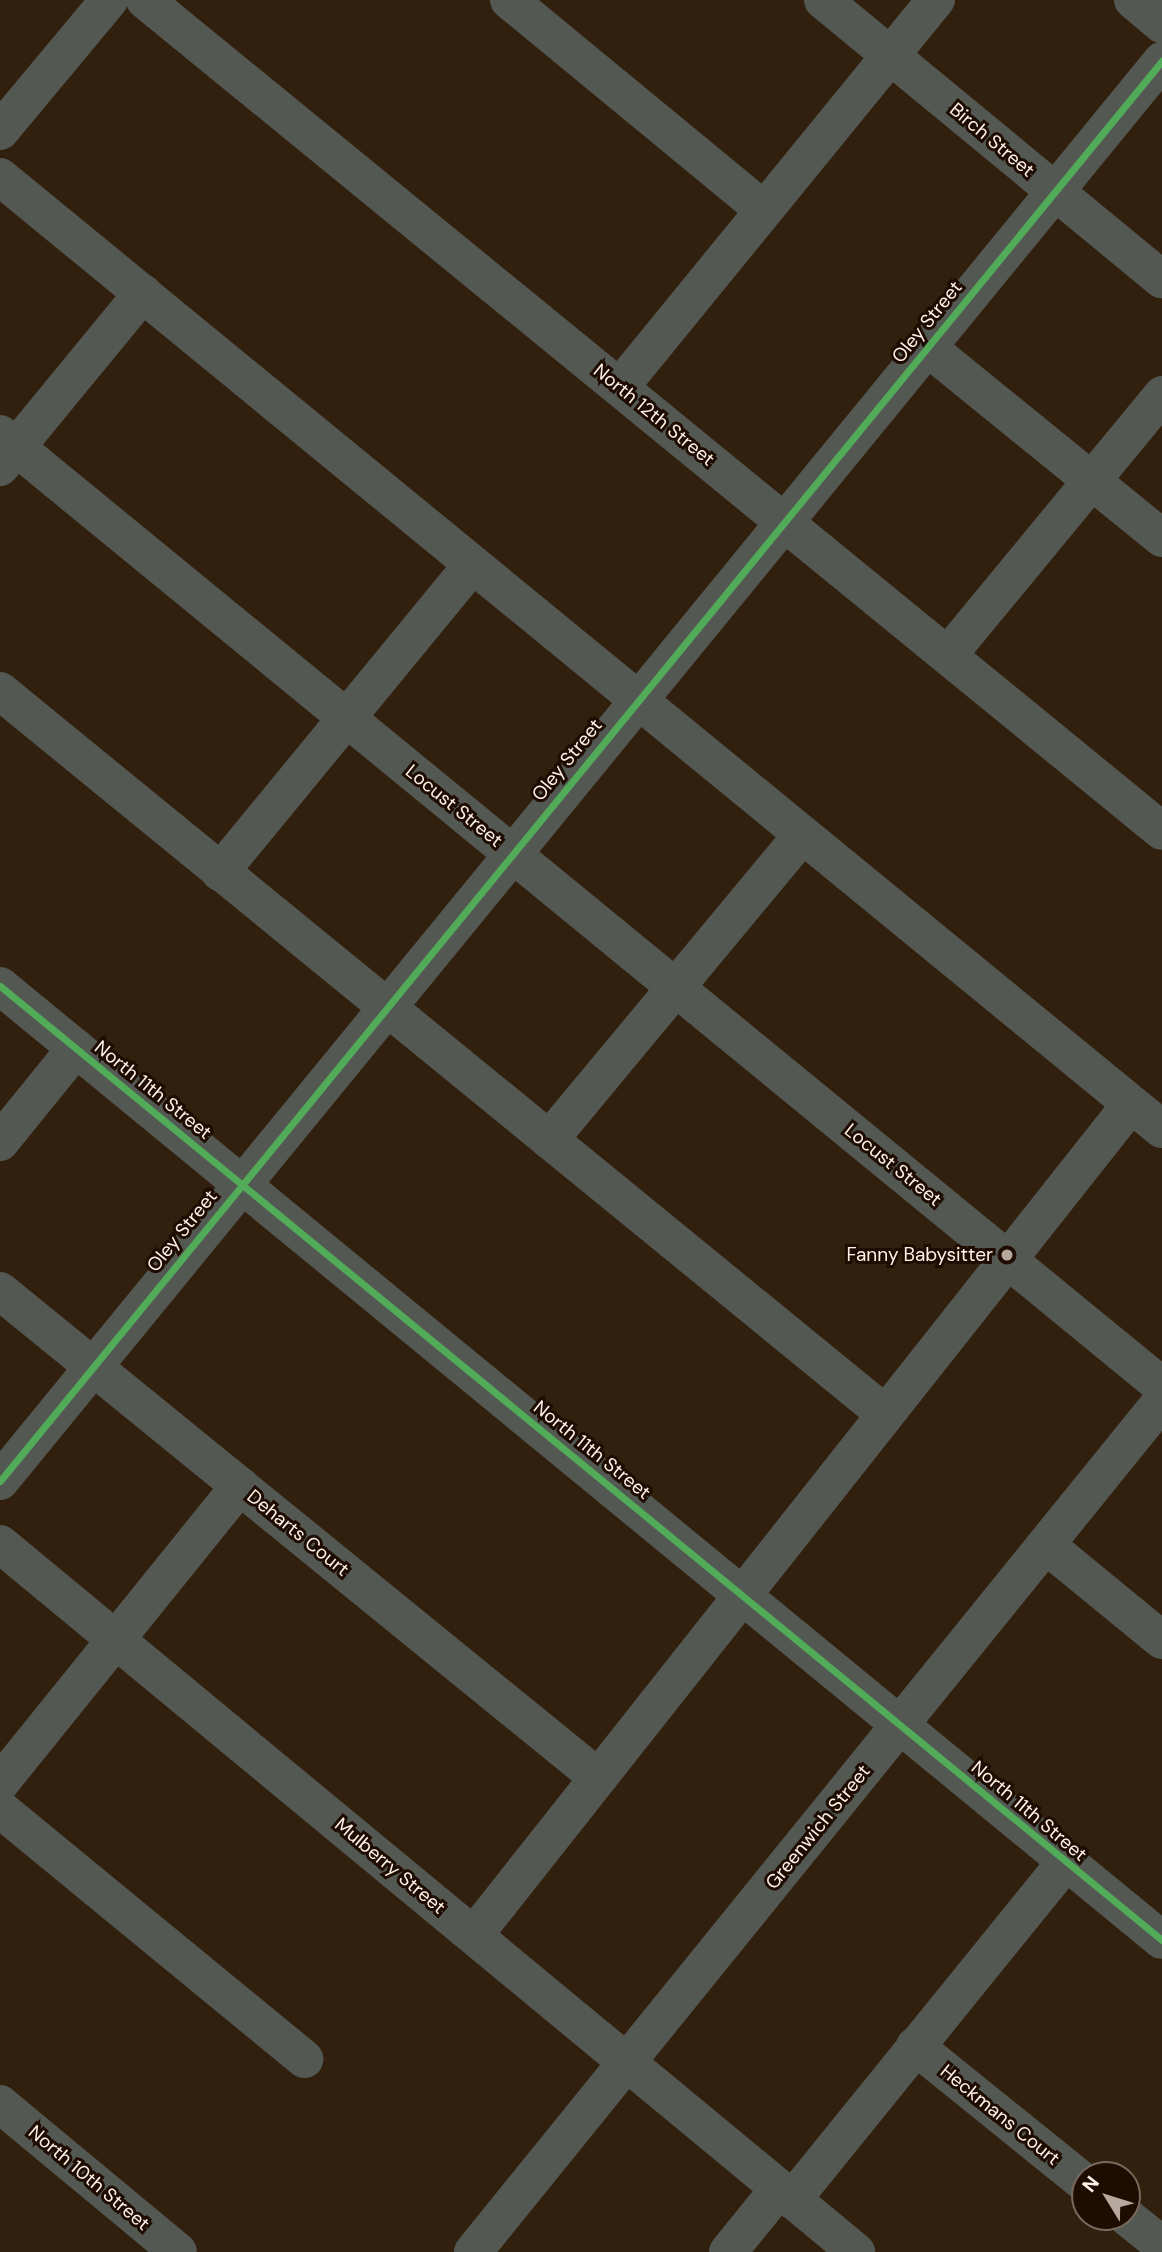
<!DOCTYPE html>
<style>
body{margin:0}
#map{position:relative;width:1162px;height:2252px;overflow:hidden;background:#32200f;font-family:"DM Sans",sans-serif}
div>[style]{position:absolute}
.minor>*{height:38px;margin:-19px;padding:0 19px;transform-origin:19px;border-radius:19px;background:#535853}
.cycleway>*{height:7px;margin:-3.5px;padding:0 3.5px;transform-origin:3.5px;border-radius:3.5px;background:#51ab58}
.dots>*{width:19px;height:19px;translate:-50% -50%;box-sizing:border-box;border:4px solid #1f0c00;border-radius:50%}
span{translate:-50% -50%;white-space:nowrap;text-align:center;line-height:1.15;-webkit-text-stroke:6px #1f0c00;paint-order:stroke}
.street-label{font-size:19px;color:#fdf1e8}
.poi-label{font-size:19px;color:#fdf1e8}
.right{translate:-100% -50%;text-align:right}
.north{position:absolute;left:1071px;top:2161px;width:70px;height:70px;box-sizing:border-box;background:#1f0c00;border:2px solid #78685d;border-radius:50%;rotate:308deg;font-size:19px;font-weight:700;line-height:28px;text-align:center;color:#fdf1e8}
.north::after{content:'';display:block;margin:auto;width:24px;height:32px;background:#b6a89c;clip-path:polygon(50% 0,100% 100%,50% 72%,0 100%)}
</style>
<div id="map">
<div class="minor">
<i style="left:145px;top:0;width:1313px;rotate:39.25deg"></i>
<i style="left:509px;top:0;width:330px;rotate:39.5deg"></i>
<i style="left:823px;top:0;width:439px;rotate:39.5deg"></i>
<i style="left:1133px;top:0;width:38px;rotate:40deg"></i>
<i style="left:0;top:131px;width:170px;rotate:-50.2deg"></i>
<i style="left:0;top:177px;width:1502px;rotate:39.33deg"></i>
<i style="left:927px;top:347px;width:303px;rotate:39.1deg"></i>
<i style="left:620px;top:387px;width:500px;rotate:-50.8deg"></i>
<i style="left:0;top:434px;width:1502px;rotate:39.33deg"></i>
<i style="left:0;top:467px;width:225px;rotate:-50.6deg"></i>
<i style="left:948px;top:655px;width:337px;rotate:-50.5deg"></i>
<i style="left:0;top:691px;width:1141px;rotate:39.24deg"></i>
<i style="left:220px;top:872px;width:397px;rotate:-50.6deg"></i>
<i style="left:0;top:986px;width:1503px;rotate:39.39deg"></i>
<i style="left:549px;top:1140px;width:396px;rotate:-50.3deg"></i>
<i style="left:0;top:1142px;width:121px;rotate:-51deg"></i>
<i style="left:0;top:1291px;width:767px;rotate:39.13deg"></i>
<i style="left:0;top:1481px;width:1835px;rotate:-50.71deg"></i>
<i style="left:0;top:1544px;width:1111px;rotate:39.59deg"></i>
<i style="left:1046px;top:1545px;width:150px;rotate:39.3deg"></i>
<i style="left:0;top:1783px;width:382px;rotate:-51.1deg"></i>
<i style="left:0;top:1809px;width:394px;rotate:39.4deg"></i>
<i style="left:474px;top:1935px;width:1059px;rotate:-51.67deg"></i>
<i style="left:915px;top:2046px;width:218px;rotate:38.9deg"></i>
<i style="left:0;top:2104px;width:231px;rotate:39.7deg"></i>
<i style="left:792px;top:2200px;width:435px;rotate:-51deg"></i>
<i style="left:1127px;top:2217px;width:45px;rotate:38.7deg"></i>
<i style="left:473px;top:2252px;width:1095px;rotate:-51.01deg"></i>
<i style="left:728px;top:2252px;width:81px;rotate:-51deg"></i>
</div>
<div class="cycleway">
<i style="left:0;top:986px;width:1503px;rotate:39.39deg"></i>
<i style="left:0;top:1481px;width:1835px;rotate:-50.71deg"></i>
</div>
<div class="dots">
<i style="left:1007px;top:1255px;background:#b6a89c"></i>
</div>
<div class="street-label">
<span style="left:992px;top:140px;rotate:40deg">Birch Street</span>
<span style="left:927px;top:322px;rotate:-51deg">Oley Street</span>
<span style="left:654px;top:415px;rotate:39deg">North 12th Street</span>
<span style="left:567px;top:760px;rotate:-51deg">Oley Street</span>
<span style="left:454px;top:806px;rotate:39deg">Locust Street</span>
<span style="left:153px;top:1090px;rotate:39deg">North 11th Street</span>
<span style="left:893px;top:1165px;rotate:39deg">Locust Street</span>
<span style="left:182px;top:1231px;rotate:-51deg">Oley Street</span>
<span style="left:592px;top:1450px;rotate:39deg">North 11th Street</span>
<span style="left:298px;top:1533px;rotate:39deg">Deharts Court</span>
<span style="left:1029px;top:1811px;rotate:40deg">North 11th Street</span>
<span style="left:818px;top:1827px;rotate:-51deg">Greenwich Street</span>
<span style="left:390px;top:1866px;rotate:40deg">Mulberry Street</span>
<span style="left:1000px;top:2115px;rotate:39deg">Heckmans Court</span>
<span style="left:89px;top:2178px;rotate:40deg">North 10th Street</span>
</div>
<div class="poi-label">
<span class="right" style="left:993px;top:1255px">Fanny Babysitter</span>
</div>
<div class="north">N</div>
</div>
